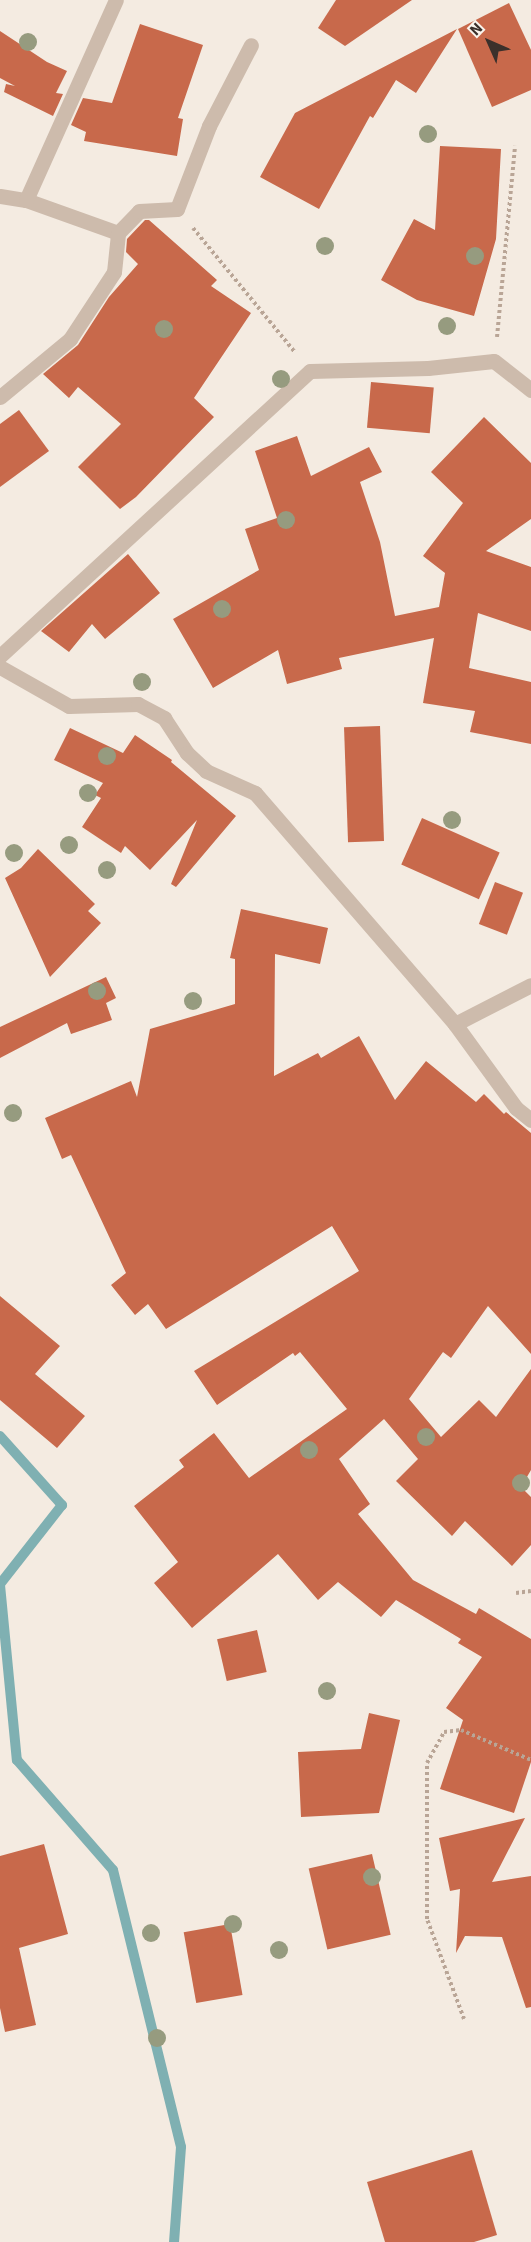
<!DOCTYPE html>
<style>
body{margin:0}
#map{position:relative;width:531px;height:2242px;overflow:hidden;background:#f4ebe1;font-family:"Source Sans 3",sans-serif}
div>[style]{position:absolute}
.stream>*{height:10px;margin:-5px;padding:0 5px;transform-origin:5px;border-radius:5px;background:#7fb0b2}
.building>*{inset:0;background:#c8694b;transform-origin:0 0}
.path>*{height:4px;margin-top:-2px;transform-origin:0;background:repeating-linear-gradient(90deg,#b9a596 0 3px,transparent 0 6px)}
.street>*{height:15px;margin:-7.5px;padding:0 7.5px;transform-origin:7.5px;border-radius:7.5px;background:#cdbbac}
.trees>*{width:18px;height:18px;margin:-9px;border-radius:50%;background:#969b7f}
span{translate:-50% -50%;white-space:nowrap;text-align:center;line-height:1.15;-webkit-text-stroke:5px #fbf5ee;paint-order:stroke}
.north{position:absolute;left:459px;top:12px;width:60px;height:60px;-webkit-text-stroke:4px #fbf5ee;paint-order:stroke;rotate:315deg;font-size:16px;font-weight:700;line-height:24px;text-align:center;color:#3b302b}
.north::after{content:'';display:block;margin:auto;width:21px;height:27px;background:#3b302b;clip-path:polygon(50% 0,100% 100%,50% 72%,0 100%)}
</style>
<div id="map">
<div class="stream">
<i style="left:0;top:1436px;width:93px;rotate:48.1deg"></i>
<i style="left:62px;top:1505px;width:100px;rotate:128.1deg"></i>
<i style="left:0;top:1585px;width:176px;rotate:84.5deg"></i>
<i style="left:17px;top:1760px;width:146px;rotate:48.9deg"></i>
<i style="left:113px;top:1870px;width:285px;rotate:76.2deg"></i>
<i style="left:181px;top:2147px;width:95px;rotate:94.2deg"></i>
</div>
<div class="building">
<i style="clip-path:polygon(336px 0,412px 0,345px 46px,318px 28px)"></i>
<i style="clip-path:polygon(509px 3px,531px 50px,531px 90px,492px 107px,458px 29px)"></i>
<i style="clip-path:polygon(140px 24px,203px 45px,178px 118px,183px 119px,177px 156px,84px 141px,86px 132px,71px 125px,83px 98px,112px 103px)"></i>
<i style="clip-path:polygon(457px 29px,416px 93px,396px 80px,373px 118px,370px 116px,319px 209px,260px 177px,295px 113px)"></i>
<i style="clip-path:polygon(0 31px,47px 62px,67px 71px,56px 93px,63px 94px,53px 116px,4px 92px,6px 84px,15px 86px,0 78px)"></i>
<i style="clip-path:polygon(440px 146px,501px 149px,496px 239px,474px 316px,417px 300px,381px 280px,414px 219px,435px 230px)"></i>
<i style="clip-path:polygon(145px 220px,149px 220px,217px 280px,211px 286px,251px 313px,194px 398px,214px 417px,136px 497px,120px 509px,78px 467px,121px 424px,78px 387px,69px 398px,43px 374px,78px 345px,109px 297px,138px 264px,126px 252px,127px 239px)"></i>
<i style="left:371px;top:382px;width:63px;height:46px;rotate:5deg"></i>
<i style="clip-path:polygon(19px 410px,49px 451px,0 487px,0 424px)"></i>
<i style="clip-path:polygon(484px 417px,531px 463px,531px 519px,486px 551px,531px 567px,531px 631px,478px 613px,469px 668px,531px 682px,531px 744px,470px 732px,475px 711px,423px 703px,434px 638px,339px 658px,342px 669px,287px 684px,278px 650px,213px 688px,173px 619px,259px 570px,245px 529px,277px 518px,255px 451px,297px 436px,311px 476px,369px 447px,382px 472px,360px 482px,380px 542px,395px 616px,439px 607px,445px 573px,423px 556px,463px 503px,431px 472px)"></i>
<i style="clip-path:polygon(128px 554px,160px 593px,105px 639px,92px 624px,69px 652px,41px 631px)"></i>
<i style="left:380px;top:726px;width:115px;height:36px;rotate:88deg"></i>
<i style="clip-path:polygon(70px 728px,123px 753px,135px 735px,172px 760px,171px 762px,236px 816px,176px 887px,171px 884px,197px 820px,150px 870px,125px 846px,121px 853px,82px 827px,101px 798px,95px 795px,103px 783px,54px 760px)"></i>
<i style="left:422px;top:818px;width:85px;height:51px;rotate:24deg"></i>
<i style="clip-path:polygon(38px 849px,95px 904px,88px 911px,101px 923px,50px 977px,5px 878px,21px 868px)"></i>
<i style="left:495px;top:882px;width:30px;height:45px;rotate:21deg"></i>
<i style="clip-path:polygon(241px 909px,328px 928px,320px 964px,275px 954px,274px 1076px,318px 1053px,321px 1058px,359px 1036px,395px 1100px,426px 1061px,476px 1102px,484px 1094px,504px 1114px,506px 1112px,531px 1133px,531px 1354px,488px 1306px,451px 1358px,443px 1352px,409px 1399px,441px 1437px,479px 1400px,496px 1417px,531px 1369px,531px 1470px,521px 1487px,531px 1497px,531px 1545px,512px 1566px,465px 1521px,452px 1536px,396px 1481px,418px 1459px,384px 1419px,339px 1459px,370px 1504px,358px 1514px,413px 1580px,476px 1614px,479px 1608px,531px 1639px,531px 1762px,514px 1813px,440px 1789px,463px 1720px,446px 1708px,482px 1657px,458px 1643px,461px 1639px,396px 1600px,381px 1617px,338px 1582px,318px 1600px,278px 1554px,192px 1628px,154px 1583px,178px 1562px,134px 1506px,184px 1467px,179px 1460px,214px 1433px,249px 1478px,347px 1409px,300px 1352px,295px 1356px,293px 1353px,217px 1405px,194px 1371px,359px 1271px,332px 1226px,166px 1329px,148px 1304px,135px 1315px,111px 1285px,126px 1273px,71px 1155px,62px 1159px,45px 1118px,131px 1081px,137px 1097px,150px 1029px,235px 1004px,235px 959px,230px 958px)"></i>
<i style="clip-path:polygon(106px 977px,116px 998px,106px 1003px,112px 1020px,71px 1034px,67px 1023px,0 1058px,0 1027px)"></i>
<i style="clip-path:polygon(0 1296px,60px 1346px,35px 1374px,85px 1416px,57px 1448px,0 1400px)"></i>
<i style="left:257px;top:1630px;width:43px;height:41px;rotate:77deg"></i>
<i style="clip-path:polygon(369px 1713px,400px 1720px,379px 1813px,301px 1817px,298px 1752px,361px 1749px)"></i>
<i style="clip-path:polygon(525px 1818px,492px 1882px,531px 1876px,531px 2007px,526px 2008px,502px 1937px,465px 1936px,456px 1953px,460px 1889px,450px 1891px,439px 1838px)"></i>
<i style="clip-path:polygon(44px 1844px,68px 1934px,19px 1948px,36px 2025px,5px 2032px,0 2008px,0 1856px)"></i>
<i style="left:372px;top:1854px;width:83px;height:65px;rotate:77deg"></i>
<i style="left:230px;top:1924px;width:72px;height:47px;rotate:80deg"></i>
<i style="clip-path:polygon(472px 2150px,497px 2235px,474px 2242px,385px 2242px,367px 2182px)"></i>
</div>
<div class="path">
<i style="left:193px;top:228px;width:161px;rotate:50.6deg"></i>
<i style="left:497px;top:337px;width:192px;rotate:-84.6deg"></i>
<i style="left:516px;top:1593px;width:15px;rotate:-8deg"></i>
<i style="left:464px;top:2019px;width:107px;rotate:-110.3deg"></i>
<i style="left:427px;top:1919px;width:156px;rotate:-90deg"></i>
<i style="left:427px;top:1763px;width:35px;rotate:-61deg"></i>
<i style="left:444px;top:1732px;width:17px;rotate:-7deg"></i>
<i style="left:461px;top:1730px;width:76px;rotate:23.2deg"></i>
</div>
<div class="street">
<i style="left:0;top:196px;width:26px;rotate:9deg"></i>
<i style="left:26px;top:200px;width:98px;rotate:19.7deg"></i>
<i style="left:118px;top:233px;width:30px;rotate:-46deg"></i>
<i style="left:139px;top:211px;width:38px;rotate:-3deg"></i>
<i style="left:177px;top:209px;width:89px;rotate:-68.9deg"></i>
<i style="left:209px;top:126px;width:91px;rotate:-62.6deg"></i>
<i style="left:26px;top:200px;width:219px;rotate:-65.8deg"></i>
<i style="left:0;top:397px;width:91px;rotate:-39.6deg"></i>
<i style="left:70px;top:339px;width:80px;rotate:-56.7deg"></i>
<i style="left:114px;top:272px;width:39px;rotate:-84deg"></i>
<i style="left:0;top:656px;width:421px;rotate:-42.6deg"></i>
<i style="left:310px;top:371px;width:118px;rotate:-1.5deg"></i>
<i style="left:428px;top:368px;width:66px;rotate:-6.1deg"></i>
<i style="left:494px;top:361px;width:47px;rotate:38.1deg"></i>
<i style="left:0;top:667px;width:79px;rotate:29.5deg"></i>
<i style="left:69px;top:706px;width:69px;rotate:-1.7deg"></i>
<i style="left:138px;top:704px;width:30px;rotate:28deg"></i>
<i style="left:164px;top:718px;width:42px;rotate:56.7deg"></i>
<i style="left:187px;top:753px;width:26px;rotate:43deg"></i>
<i style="left:206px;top:771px;width:54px;rotate:24.2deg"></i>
<i style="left:255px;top:793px;width:306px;rotate:49.1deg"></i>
<i style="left:455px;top:1024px;width:104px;rotate:54deg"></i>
<i style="left:516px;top:1108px;width:19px;rotate:39deg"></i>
<i style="left:455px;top:1024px;width:85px;rotate:-27.2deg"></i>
</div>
<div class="trees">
<i style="left:28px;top:42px"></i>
<i style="left:428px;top:134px"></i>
<i style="left:325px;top:246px"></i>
<i style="left:475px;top:256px"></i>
<i style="left:447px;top:326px"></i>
<i style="left:164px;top:329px"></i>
<i style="left:281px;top:379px"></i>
<i style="left:286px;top:520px"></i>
<i style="left:222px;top:609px"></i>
<i style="left:142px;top:682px"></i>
<i style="left:107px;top:756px"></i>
<i style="left:88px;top:793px"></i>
<i style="left:452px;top:820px"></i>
<i style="left:69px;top:845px"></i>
<i style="left:14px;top:853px"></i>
<i style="left:107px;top:870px"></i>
<i style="left:97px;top:991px"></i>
<i style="left:193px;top:1001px"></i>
<i style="left:13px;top:1113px"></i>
<i style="left:426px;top:1437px"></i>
<i style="left:309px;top:1450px"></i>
<i style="left:521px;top:1483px"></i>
<i style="left:327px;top:1691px"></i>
<i style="left:372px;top:1877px"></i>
<i style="left:233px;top:1924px"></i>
<i style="left:151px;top:1933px"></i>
<i style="left:279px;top:1950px"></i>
<i style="left:157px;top:2038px"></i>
</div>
<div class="north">N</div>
</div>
